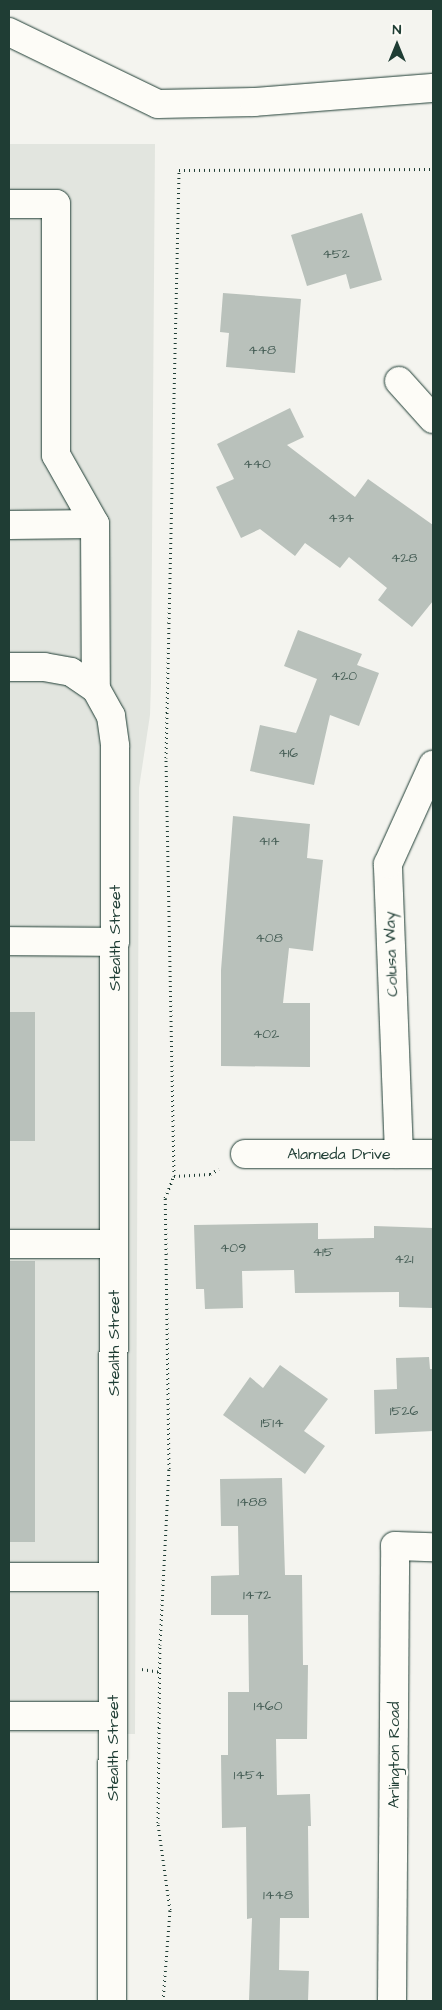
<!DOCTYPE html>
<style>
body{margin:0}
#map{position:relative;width:442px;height:2010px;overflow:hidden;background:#f4f4ef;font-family:"Architects Daughter",sans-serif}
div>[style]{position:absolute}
.built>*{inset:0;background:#e2e5df}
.building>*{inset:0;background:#b9c1bb;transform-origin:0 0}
.path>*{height:3px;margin-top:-1.5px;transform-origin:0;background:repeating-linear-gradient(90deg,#1f3d34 0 1px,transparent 0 5px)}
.roads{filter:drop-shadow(0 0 1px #1f3d34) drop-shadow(0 0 1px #1f3d34)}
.minor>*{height:28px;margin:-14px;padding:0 14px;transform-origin:14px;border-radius:14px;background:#fdfcf7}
span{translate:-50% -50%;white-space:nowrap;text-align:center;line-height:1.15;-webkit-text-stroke:4.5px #fdfcf7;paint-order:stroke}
.number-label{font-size:14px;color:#465e56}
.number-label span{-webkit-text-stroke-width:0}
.street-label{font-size:16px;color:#1f3d34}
.frame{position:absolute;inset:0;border:10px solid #1f3d34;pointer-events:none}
.north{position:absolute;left:372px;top:20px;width:50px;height:50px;-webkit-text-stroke:4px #fdfcf7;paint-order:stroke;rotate:0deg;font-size:14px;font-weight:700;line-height:20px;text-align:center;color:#1f3d34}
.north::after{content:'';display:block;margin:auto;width:18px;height:22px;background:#1f3d34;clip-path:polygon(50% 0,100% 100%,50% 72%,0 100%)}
</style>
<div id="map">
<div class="built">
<i style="clip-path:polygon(9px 144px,155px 144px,151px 683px,150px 715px,139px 788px,135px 1734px,9px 1733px)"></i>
</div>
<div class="building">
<i style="clip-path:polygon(362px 213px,382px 280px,350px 289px,346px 274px,307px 286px,291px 235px)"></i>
<i style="clip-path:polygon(223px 293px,301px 299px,295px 373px,226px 367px,229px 333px,220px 332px)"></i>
<i style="clip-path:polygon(290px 408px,304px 437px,287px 445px,355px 497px,368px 479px,433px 525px,433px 601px,412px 627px,378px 600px,387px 588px,349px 557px,340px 568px,305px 543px,295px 556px,260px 529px,241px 538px,216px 487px,234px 479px,217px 444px)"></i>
<i style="clip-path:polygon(298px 630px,362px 654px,357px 665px,379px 673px,359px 726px,330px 715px,314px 785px,250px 771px,260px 725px,296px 733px,317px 679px,284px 666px)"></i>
<i style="clip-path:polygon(233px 816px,310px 824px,307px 858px,323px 860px,313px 951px,289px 948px,283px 1003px,310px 1003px,310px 1067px,221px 1066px,221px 970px)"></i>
<i style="left:9px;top:1012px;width:26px;height:129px"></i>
<i style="clip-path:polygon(318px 1223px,318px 1239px,374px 1238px,374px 1226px,433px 1228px,433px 1308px,399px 1307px,399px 1292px,295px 1293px,294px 1270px,242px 1271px,243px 1308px,205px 1309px,204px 1289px,196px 1289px,194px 1225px)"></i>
<i style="left:9px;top:1261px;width:26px;height:281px"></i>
<i style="clip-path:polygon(429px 1357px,430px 1369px,433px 1369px,433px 1431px,375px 1434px,374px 1390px,397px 1389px,396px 1358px)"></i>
<i style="clip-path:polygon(280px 1365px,328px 1399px,304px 1431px,325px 1446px,305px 1474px,223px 1415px,250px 1377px,263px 1388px)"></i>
<i style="clip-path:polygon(282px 1478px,285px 1575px,302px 1575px,303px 1665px,308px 1665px,307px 1739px,276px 1739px,277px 1795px,310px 1794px,311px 1826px,308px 1826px,309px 1918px,280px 1918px,279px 1970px,309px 1971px,308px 2001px,249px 2001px,252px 1918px,247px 1919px,246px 1827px,222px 1828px,221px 1755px,228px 1755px,228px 1692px,249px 1692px,248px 1615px,211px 1615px,211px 1576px,239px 1575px,238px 1526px,221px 1526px,220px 1479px)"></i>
</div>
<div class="path">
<i style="left:174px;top:1176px;width:36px;rotate:-3deg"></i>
<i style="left:210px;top:1174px;width:10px;rotate:-29deg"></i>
<i style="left:142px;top:1669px;width:19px;rotate:9deg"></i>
<i style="left:163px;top:2001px;width:91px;rotate:-85.6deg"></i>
<i style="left:170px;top:1910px;width:88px;rotate:-97.9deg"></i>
<i style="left:158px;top:1823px;width:178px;rotate:-89.4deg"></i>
<i style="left:160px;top:1645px;width:176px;rotate:-87.1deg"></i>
<i style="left:169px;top:1469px;width:271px;rotate:-90.8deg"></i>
<i style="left:165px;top:1198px;width:24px;rotate:-68deg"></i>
<i style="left:174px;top:1176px;width:418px;rotate:-91.1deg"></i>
<i style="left:166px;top:758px;width:588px;rotate:-88.73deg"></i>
<i style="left:179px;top:170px;width:254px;rotate:-0.2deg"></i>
</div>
<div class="roads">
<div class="minor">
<i style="left:9px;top:32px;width:165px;rotate:25.8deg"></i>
<i style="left:158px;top:104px;width:96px;rotate:-1.2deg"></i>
<i style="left:254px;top:102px;width:180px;rotate:-4.5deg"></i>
<i style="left:9px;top:204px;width:47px"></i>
<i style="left:56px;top:204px;width:251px;rotate:90deg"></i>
<i style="left:56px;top:455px;width:79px;rotate:60.5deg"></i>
<i style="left:95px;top:524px;width:165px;rotate:89.7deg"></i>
<i style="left:399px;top:381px;width:51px;rotate:48.2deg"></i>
<i style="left:9px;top:525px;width:86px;rotate:-0.7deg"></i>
<i style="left:9px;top:667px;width:35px"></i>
<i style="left:44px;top:667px;width:27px;rotate:10deg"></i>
<i style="left:71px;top:672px;width:30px;rotate:34deg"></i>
<i style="left:96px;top:689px;width:31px;rotate:61deg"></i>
<i style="left:111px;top:716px;width:30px;rotate:82deg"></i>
<i style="left:115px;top:746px;width:1255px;rotate:90.14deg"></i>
<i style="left:9px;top:941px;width:106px;rotate:0.5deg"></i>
<i style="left:245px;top:1154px;width:188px"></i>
<i style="left:399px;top:1154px;width:290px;rotate:-92.2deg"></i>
<i style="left:388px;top:864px;width:109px;rotate:-65.6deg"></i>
<i style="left:9px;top:1244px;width:105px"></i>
<i style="left:9px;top:1577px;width:104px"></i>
<i style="left:9px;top:1716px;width:104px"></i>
<i style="left:392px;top:2001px;width:455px;rotate:-89.6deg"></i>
<i style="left:395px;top:1546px;width:38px;rotate:2deg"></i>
</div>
</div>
<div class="number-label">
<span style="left:336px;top:254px">452</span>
<span style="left:262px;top:350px">448</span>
<span style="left:257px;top:464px">440</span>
<span style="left:341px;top:518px">434</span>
<span style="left:404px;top:558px">428</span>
<span style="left:344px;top:676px">420</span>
<span style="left:288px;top:753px">416</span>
<span style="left:269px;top:841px">414</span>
<span style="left:269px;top:938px">408</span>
<span style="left:266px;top:1034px">402</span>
<span style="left:233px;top:1248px">409</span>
<span style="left:323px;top:1252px">415</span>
<span style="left:404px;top:1259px">421</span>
<span style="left:404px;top:1411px">1526</span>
<span style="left:272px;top:1423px">1514</span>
<span style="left:252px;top:1502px">1488</span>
<span style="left:257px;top:1595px">1472</span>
<span style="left:268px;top:1706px">1460</span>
<span style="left:249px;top:1775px">1454</span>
<span style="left:278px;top:1895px">1448</span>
</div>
<div class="street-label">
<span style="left:115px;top:938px;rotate:-90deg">Stealth Street</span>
<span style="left:391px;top:954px;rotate:-92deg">Colusa Way</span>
<span style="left:339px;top:1154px">Alameda Drive</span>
<span style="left:114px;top:1343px;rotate:-90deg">Stealth Street</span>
<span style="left:113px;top:1748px;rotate:-90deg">Stealth Street</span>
<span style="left:394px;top:1755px;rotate:-90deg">Arlington Road</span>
</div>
<div class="frame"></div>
<div class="north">N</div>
</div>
